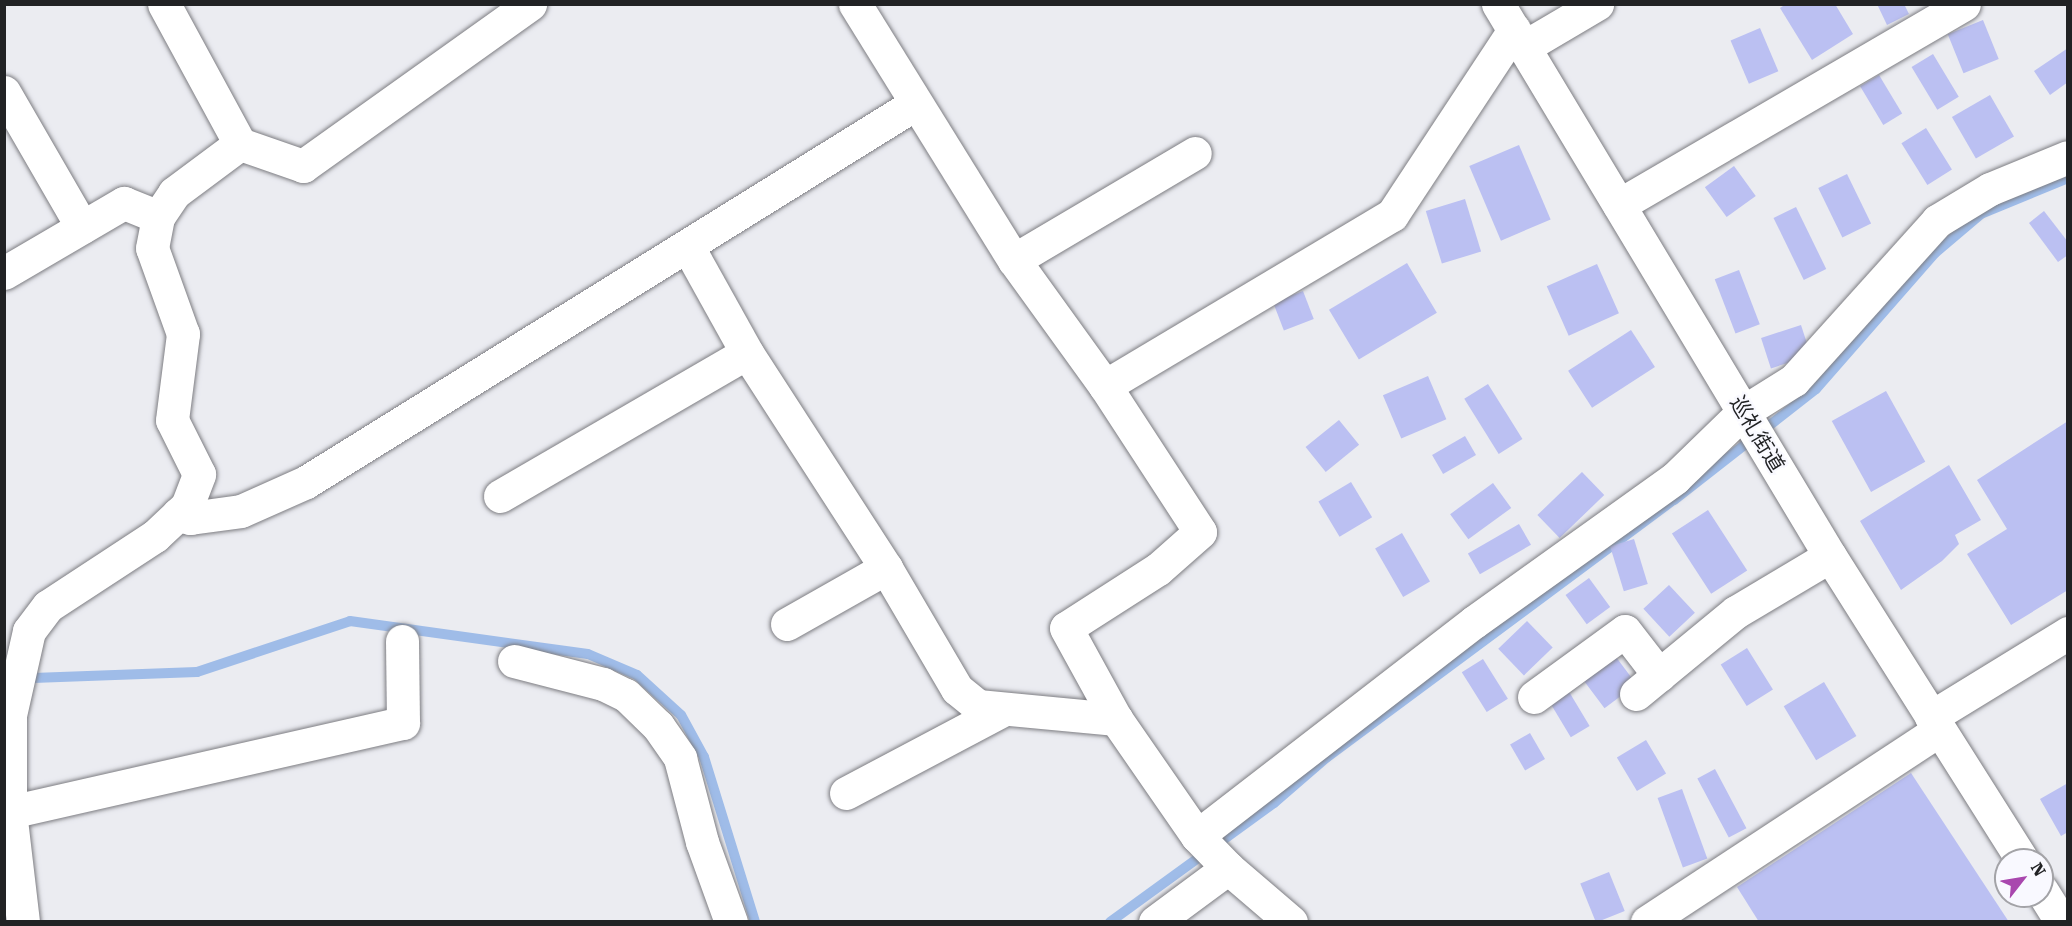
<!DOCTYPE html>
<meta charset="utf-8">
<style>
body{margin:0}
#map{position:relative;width:2072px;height:926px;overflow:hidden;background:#ebecf1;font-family:"Roboto Serif","Noto Sans JP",serif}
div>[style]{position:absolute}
.stream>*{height:10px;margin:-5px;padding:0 5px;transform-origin:5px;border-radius:5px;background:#9fbce8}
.building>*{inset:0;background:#bbc0f2;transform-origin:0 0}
.roads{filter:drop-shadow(0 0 2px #7d7d82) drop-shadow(0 0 2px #7d7d82)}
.minor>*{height:33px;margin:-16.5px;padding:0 16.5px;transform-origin:16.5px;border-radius:16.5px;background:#fff}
span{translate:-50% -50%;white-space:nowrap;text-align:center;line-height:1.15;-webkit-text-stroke:4.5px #f9f9ff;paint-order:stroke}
.street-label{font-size:21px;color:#212224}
.frame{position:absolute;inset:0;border:6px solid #212224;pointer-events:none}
.north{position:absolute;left:1994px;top:848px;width:60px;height:60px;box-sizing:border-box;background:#f9f9ff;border:2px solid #a3a3a7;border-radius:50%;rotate:59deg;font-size:16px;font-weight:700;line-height:24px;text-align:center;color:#212224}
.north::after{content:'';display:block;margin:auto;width:21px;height:27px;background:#a947ae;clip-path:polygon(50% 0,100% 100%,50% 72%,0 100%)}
</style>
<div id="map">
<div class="stream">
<i style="left:25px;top:685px;width:11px;rotate:-41deg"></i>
<i style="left:33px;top:678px;width:164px;rotate:-2.1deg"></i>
<i style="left:197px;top:672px;width:161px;rotate:-18.4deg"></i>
<i style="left:350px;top:621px;width:240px;rotate:7.9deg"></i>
<i style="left:588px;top:654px;width:53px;rotate:23.2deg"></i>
<i style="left:637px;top:675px;width:59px;rotate:42.3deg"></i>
<i style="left:681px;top:715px;width:48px;rotate:61.3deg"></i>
<i style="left:704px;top:757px;width:173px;rotate:72.8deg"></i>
<i style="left:1110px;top:922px;width:203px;rotate:-36deg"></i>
<i style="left:1274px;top:803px;width:69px;rotate:-40.9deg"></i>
<i style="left:1326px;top:758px;width:433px;rotate:-36.6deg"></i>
<i style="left:1674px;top:500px;width:180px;rotate:-38deg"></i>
<i style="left:1816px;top:389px;width:181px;rotate:-48.8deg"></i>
<i style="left:1935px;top:253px;width:60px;rotate:-40.3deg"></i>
<i style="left:1981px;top:214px;width:94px;rotate:-22.5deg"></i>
</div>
<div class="building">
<i style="clip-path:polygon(1786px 4px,1835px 4px,1853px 34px,1812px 60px,1780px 8px)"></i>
<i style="clip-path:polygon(1877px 4px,1904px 4px,1909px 14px,1887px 25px)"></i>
<i style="left:1983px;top:20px;width:42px;height:38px;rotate:68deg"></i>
<i style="left:1760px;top:28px;width:47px;height:32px;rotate:67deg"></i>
<i style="clip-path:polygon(2068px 48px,2068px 82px,2050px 95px,2034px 71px)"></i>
<i style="left:1933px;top:54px;width:50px;height:25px;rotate:59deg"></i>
<i style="left:1879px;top:75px;width:45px;height:22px;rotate:59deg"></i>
<i style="left:1990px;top:95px;width:48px;height:44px;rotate:60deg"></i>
<i style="left:1926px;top:128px;width:49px;height:29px;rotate:58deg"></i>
<i style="left:1519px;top:145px;width:81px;height:54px;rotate:67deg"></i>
<i style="left:1734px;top:166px;width:37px;height:36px;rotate:54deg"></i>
<i style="left:1847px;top:174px;width:55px;height:32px;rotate:64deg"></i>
<i style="left:1465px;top:199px;width:55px;height:41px;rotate:73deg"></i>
<i style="left:1796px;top:207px;width:69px;height:25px;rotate:64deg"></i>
<i style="clip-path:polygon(2044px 211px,2068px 242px,2068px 255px,2058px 262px,2029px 223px)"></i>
<i style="left:1407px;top:263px;width:58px;height:91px;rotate:59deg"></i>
<i style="left:1597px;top:264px;width:54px;height:55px;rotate:66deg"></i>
<i style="left:1739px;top:270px;width:58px;height:26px;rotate:69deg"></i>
<i style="left:1303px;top:291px;width:30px;height:32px;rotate:69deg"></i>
<i style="left:1801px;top:325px;width:32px;height:42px;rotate:72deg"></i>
<i style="left:1631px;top:330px;width:44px;height:75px;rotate:57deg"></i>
<i style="left:1428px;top:376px;width:47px;height:49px;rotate:67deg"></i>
<i style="left:1488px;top:384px;width:65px;height:28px;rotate:58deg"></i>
<i style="left:1886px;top:391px;width:81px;height:62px;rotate:61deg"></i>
<i style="left:1339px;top:420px;width:32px;height:43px;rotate:51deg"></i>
<i style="clip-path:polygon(2068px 421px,2068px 590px,2011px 625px,1967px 554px,2007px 529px,1977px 480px)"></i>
<i style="left:1465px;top:436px;width:22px;height:38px;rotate:60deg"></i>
<i style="clip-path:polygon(1949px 465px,1981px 520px,1955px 535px,1959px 544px,1942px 561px,1901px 590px,1860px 521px)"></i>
<i style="left:1582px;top:472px;width:32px;height:62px;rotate:46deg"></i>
<i style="left:1351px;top:482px;width:41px;height:38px;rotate:59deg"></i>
<i style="left:1493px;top:483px;width:31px;height:53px;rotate:54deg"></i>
<i style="left:1708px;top:510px;width:72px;height:43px;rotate:57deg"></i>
<i style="left:1519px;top:524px;width:24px;height:59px;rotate:60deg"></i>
<i style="left:1402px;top:533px;width:56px;height:31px;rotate:60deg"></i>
<i style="left:1634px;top:539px;width:47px;height:25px;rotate:73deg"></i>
<i style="left:1589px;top:578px;width:36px;height:29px;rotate:54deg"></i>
<i style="left:1669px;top:585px;width:38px;height:35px;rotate:47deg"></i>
<i style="left:1527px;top:621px;width:37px;height:40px;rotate:46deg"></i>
<i style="left:1747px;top:648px;width:49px;height:31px;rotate:58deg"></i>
<i style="left:1616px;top:657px;width:34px;height:40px;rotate:53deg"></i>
<i style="left:1483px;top:659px;width:47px;height:25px;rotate:58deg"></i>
<i style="left:1824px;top:682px;width:63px;height:47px;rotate:59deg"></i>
<i style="left:1568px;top:690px;width:42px;height:22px;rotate:59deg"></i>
<i style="left:1530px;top:733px;width:30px;height:23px;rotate:60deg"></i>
<i style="left:1646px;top:740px;width:39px;height:34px;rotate:59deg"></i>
<i style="left:1715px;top:769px;width:67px;height:20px;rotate:62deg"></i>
<i style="clip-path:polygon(1911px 773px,2009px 922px,1759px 922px,1737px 887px)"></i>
<i style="clip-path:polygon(2068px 783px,2068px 832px,2061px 836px,2040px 799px)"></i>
<i style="left:1682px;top:789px;width:74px;height:26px;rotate:70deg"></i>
<i style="left:1609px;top:872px;width:42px;height:31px;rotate:68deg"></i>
</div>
<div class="roads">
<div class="minor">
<i style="left:855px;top:4px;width:301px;rotate:58.2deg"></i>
<i style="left:1014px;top:260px;width:155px;rotate:54.2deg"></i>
<i style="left:1105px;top:386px;width:174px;rotate:56.9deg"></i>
<i style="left:1200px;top:532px;width:56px;rotate:138.6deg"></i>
<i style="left:1158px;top:569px;width:109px;rotate:147.3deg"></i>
<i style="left:1066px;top:628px;width:104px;rotate:61.2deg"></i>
<i style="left:1116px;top:719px;width:142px;rotate:55.3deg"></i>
<i style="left:1197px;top:836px;width:45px;rotate:45.9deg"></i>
<i style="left:1228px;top:868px;width:83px;rotate:40.6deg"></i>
<i style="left:1498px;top:4px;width:644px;rotate:58.98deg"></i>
<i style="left:1830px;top:556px;width:360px;rotate:57.7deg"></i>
<i style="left:1524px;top:47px;width:85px;rotate:-30.5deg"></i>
<i style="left:4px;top:92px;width:156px;rotate:60deg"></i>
<i style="left:240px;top:144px;width:67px;rotate:19.2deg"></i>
<i style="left:303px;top:166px;width:279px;rotate:-35.5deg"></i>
<i style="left:1619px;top:205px;width:399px;rotate:-30.2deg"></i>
<i style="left:688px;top:247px;width:121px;rotate:60.9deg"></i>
<i style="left:747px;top:353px;width:256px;rotate:57.1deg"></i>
<i style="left:886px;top:568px;width:140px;rotate:59.6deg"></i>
<i style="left:957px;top:689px;width:27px;rotate:39deg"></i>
<i style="left:978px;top:706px;width:139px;rotate:5.4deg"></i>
<i style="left:1014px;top:260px;width:210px;rotate:-30.6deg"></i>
<i style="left:4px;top:273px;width:139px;rotate:-30.3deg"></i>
<i style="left:124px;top:203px;width:37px;rotate:22deg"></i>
<i style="left:1105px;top:386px;width:334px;rotate:-30.8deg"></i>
<i style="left:1392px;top:215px;width:222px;rotate:-56.6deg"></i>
<i style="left:500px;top:496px;width:285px;rotate:-30.1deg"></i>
<i style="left:178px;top:514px;width:13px;rotate:18deg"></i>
<i style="left:190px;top:518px;width:51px;rotate:-7.8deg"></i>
<i style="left:241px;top:511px;width:71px;rotate:-24deg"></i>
<i style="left:306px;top:482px;width:717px;rotate:-31.83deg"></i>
<i style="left:787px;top:624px;width:114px;rotate:-29.5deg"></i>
<i style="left:514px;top:661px;width:92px;rotate:14.5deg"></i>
<i style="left:603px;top:684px;width:25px;rotate:26deg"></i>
<i style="left:626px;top:695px;width:45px;rotate:44.1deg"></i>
<i style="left:658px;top:726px;width:39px;rotate:55deg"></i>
<i style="left:680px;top:758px;width:87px;rotate:75.3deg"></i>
<i style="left:702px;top:842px;width:85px;rotate:70.1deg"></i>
<i style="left:1636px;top:694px;width:129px;rotate:-39.4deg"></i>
<i style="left:1736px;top:612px;width:109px;rotate:-30.8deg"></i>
<i style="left:1534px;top:697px;width:112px;rotate:-36deg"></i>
<i style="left:1625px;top:631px;width:56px;rotate:52.3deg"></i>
<i style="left:1931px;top:717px;width:161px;rotate:-31.5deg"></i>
<i style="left:846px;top:793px;width:178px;rotate:-27.9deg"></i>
<i style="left:10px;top:812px;width:403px;rotate:-12.8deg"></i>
<i style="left:403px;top:723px;width:82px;rotate:-90.7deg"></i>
<i style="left:1197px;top:836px;width:350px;rotate:-37.7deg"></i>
<i style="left:1474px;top:622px;width:247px;rotate:-35.6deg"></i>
<i style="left:1675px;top:478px;width:95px;rotate:-44.1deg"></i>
<i style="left:1743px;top:412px;width:60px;rotate:-32.1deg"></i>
<i style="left:1794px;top:380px;width:214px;rotate:-48deg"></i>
<i style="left:1937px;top:221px;width:62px;rotate:-31.1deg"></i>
<i style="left:1990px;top:189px;width:84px;rotate:-22.3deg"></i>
<i style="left:2042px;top:891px;width:36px;rotate:58deg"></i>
<i style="left:23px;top:922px;width:111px;rotate:-96.7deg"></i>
<i style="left:10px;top:812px;width:97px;rotate:-90deg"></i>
<i style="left:10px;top:715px;width:86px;rotate:-77.3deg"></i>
<i style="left:29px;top:631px;width:31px;rotate:-53deg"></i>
<i style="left:48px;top:606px;width:128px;rotate:-33.2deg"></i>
<i style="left:155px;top:536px;width:44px;rotate:-43.2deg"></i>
<i style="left:187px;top:506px;width:34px;rotate:-69deg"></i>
<i style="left:199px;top:474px;width:60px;rotate:-116.6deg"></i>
<i style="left:172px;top:420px;width:87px;rotate:-82.7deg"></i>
<i style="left:183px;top:334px;width:91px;rotate:-109.8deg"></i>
<i style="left:152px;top:248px;width:32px;rotate:-79deg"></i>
<i style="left:158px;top:217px;width:29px;rotate:-56deg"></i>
<i style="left:174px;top:193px;width:82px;rotate:-36.6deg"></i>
<i style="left:240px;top:144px;width:159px;rotate:-118.5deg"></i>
<i style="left:1155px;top:922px;width:91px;rotate:-36.5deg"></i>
<i style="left:1647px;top:922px;width:349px;rotate:-33.3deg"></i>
</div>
</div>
<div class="street-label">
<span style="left:1757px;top:434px;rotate:59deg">巡礼街道</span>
</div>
<div class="frame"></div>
<div class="north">N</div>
</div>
